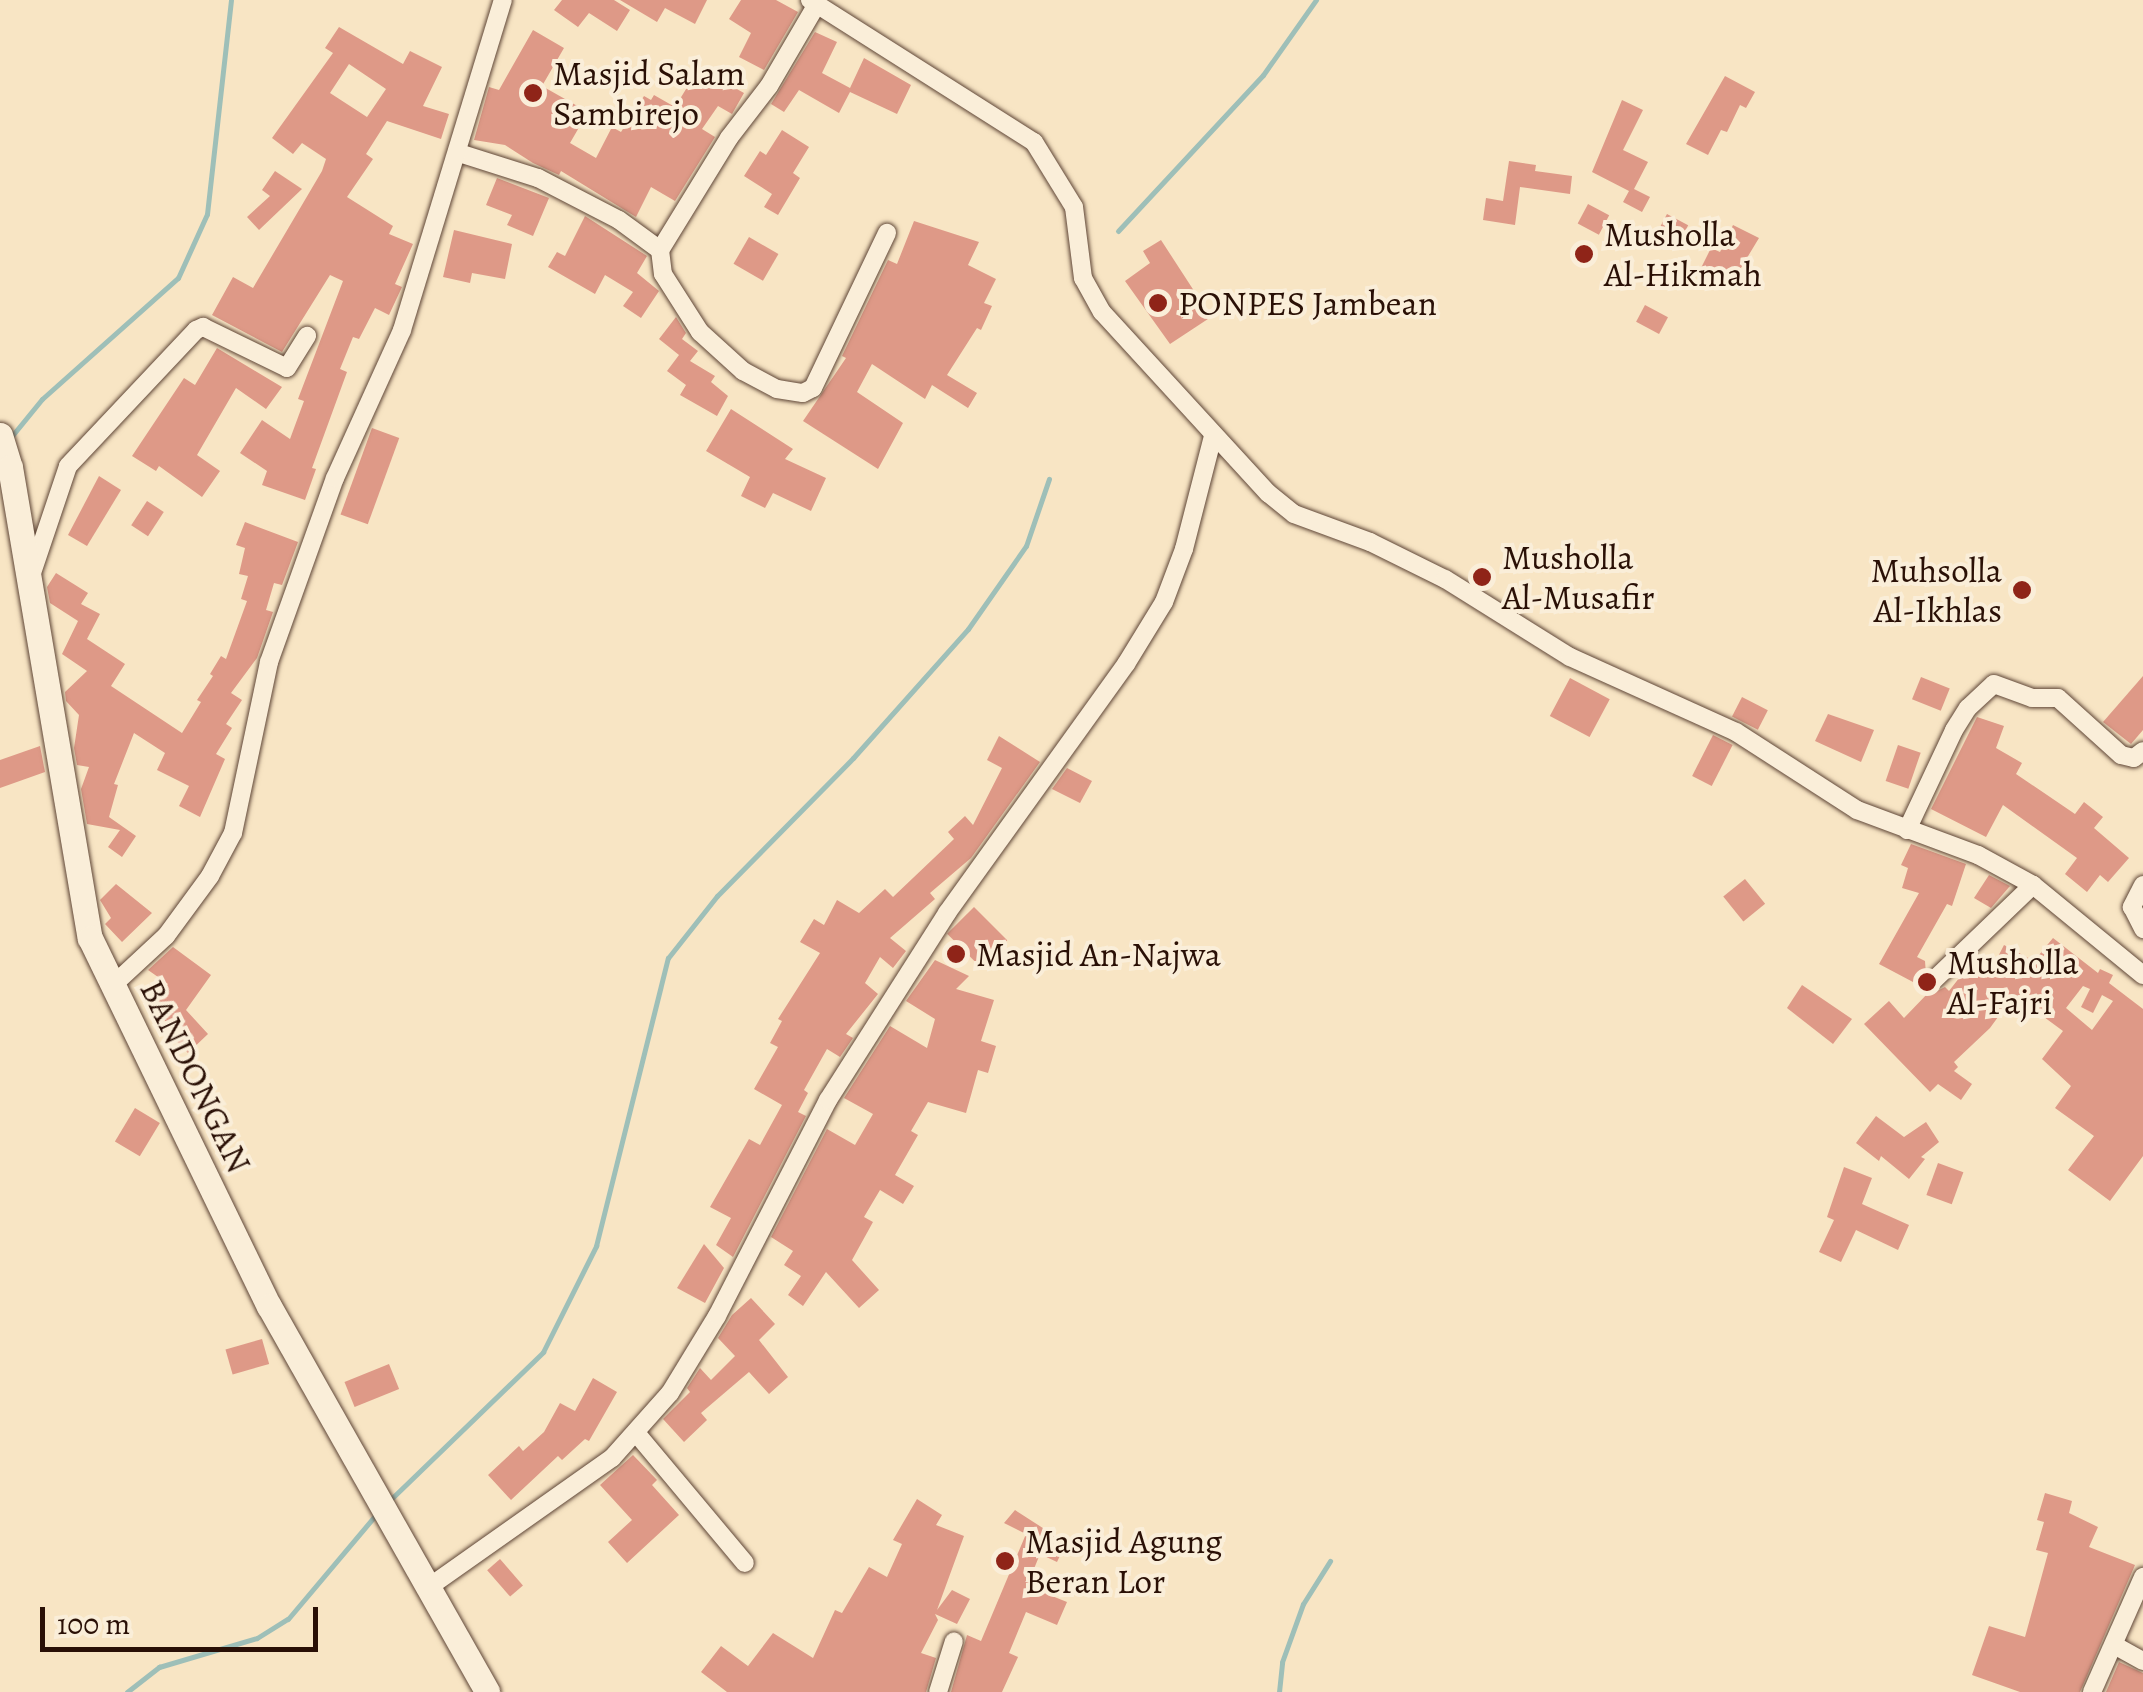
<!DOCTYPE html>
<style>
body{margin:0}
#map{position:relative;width:2143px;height:1692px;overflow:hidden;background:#f8e5c4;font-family:Alegreya,serif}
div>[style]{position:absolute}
.stream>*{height:5px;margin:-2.5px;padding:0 2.5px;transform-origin:2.5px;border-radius:2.5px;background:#9ebfb8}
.building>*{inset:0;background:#de9987;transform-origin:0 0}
.roads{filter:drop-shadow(0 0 2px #5e4536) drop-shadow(0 0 2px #5e4536)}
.street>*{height:18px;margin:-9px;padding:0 9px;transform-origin:9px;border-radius:9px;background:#faeed9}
.secondary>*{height:25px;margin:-12.5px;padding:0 12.5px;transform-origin:12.5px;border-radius:12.5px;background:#faeed9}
.dots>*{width:28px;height:28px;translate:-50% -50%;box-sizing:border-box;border:5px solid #faeed9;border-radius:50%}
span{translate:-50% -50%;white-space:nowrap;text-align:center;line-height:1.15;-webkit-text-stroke:8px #faeed9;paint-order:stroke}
.poi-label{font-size:35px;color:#2a1006}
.left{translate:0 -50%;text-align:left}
.right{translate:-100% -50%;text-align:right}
.street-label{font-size:35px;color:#2a1006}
.scale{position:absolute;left:40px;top:1607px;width:278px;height:45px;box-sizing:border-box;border:5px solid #2a1006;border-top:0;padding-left:12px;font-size:30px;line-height:35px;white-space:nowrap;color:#2a1006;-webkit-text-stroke:8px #faeed9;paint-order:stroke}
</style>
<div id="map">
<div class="stream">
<i style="left:1118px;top:231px;width:213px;rotate:-47.1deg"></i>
<i style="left:1263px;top:75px;width:92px;rotate:-54.8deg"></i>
<i style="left:11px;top:437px;width:49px;rotate:-50.8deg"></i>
<i style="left:42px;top:399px;width:182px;rotate:-41.7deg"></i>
<i style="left:178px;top:278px;width:70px;rotate:-65.6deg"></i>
<i style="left:207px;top:214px;width:215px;rotate:-83.6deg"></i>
<i style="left:390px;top:1500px;width:213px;rotate:-44deg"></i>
<i style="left:543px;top:1352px;width:119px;rotate:-63.4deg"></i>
<i style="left:596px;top:1246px;width:297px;rotate:-76deg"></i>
<i style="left:668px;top:958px;width:79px;rotate:-51.7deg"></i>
<i style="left:717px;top:896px;width:194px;rotate:-45.4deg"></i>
<i style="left:853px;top:758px;width:173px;rotate:-48.3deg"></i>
<i style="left:968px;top:629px;width:101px;rotate:-55.1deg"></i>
<i style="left:1026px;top:546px;width:71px;rotate:-71.1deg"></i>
<i style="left:127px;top:1692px;width:41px;rotate:-38deg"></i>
<i style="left:159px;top:1667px;width:102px;rotate:-16.5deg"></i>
<i style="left:257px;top:1638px;width:36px;rotate:-32deg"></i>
<i style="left:288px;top:1619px;width:140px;rotate:-49.9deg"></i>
<i style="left:1279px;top:1692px;width:30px;rotate:-84deg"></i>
<i style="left:1282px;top:1662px;width:62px;rotate:-70.1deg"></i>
<i style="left:1303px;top:1604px;width:51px;rotate:-57.9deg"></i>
</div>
<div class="building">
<i style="clip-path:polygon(562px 0,614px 0,630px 10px,617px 31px,589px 13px,578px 27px,554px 10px)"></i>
<i style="clip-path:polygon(620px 0,707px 0,695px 24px,665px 8px,657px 22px)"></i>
<i style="clip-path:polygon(741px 0,776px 0,798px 12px,764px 70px,739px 57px,751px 33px,729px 19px)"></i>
<i style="clip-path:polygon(evenodd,339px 27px,403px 64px,410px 51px,442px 67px,423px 106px,449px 114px,441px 139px,387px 121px,366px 154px,373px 159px,347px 197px,393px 226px,389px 234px,413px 244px,395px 284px,402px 287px,389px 315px,375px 308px,359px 339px,353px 337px,340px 369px,347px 372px,312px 468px,316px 469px,305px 500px,262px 485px,267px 471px,240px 453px,262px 420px,290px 439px,304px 401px,298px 399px,343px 281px,330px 275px,282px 352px,212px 315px,233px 277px,253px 288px,322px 171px,326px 159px,302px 143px,293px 154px,272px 138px,333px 53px,325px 48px,339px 27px,349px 64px,386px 89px,367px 117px,330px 93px,349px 64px)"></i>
<i style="clip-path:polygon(533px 30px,564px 48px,542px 86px,588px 112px,570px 143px,596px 158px,612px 127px,621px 132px,644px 96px,651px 100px,654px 95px,675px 107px,699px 68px,744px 93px,732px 114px,718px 106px,702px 129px,715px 137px,675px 201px,651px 187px,636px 217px,561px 171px,559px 175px,533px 163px,505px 145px,474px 140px,489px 87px,499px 90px)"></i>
<i style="clip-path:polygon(815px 32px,837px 42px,822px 73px,850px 88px,864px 58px,911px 85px,897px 114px,850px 92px,839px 113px,799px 90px,784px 112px,771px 104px)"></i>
<i style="clip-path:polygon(1725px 76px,1755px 92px,1746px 108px,1740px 105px,1727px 132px,1721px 130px,1708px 155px,1686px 144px)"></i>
<i style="clip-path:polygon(1622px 100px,1643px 110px,1623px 150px,1648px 162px,1634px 189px,1650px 197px,1642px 212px,1623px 202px,1629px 191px,1592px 172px)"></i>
<i style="clip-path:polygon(782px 130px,809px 147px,793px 173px,800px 178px,778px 215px,764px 207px,772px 194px,744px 176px,760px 151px,766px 155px)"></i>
<i style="clip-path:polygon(1509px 161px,1536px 165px,1535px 171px,1572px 176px,1570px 194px,1520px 187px,1515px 225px,1483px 220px,1486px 198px,1503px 201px)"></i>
<i style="clip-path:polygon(275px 171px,302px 189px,259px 230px,247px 217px,270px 196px,262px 190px)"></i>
<i style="clip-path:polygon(497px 178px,549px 198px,533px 236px,507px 225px,512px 215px,486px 205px)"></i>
<i style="left:1588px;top:204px;width:24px;height:22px;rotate:28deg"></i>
<i style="left:1667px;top:214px;width:24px;height:28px;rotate:28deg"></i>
<i style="clip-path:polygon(585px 216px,647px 256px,637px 273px,659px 291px,641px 318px,623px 306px,633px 292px,605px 275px,595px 294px,548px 267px,557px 252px,565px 256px)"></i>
<i style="clip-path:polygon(914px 221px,979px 242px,968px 265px,996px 279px,984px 303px,992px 306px,981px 330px,977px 328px,947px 375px,977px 393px,968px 408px,932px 385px,925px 399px,872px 364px,857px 392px,903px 423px,878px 469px,803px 421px,846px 358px,842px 356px,888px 260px,897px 264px)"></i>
<i style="clip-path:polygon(1733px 225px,1759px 238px,1730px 286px,1700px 270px,1711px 248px,1720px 252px)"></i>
<i style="clip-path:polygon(454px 230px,512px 244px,505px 279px,472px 273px,470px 283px,443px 277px)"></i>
<i style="left:749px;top:237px;width:34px;height:31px;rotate:30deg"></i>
<i style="clip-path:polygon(1161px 240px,1211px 317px,1170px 344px,1125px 281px,1150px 263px,1143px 251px)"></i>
<i style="left:1645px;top:305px;width:26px;height:19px;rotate:28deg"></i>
<i style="clip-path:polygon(676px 317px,686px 333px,682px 339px,698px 351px,690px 361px,715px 376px,711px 382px,728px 396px,717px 416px,680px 395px,686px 385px,667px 371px,679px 355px,659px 339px)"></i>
<i style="clip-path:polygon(217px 348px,282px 387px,266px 409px,236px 388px,197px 455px,220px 471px,202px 497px,159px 466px,156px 471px,132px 456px,184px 378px,195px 385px)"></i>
<i style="clip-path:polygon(731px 409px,793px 449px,785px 459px,826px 478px,811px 511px,773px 493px,765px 508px,741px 496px,750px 477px,706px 451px)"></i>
<i style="left:372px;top:428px;width:29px;height:92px;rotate:20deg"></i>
<i style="clip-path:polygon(99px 476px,121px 490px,87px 546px,68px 535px)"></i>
<i style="left:147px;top:501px;width:20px;height:29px;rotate:33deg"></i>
<i style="clip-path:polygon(245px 522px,298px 542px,282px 585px,274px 583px,266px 610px,273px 612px,257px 658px,231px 693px,242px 700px,226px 724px,232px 728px,216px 754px,225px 759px,200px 817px,179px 806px,189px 786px,157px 770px,165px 753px,134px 733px,114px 784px,118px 785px,109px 817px,136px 836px,122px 857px,108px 847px,120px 830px,87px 824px,81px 789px,89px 767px,77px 765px,74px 748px,79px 715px,66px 701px,65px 692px,87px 671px,62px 654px,78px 621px,50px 603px,47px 587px,56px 573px,88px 593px,81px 604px,100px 614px,87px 639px,125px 664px,111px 686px,182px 733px,201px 702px,197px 700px,213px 676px,210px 674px,221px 656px,226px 659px,247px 601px,241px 599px,248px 576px,239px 574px,245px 548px,236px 545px)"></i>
<i style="clip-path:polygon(2143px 676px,2143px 730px,2131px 744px,2103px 722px)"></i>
<i style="left:1921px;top:677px;width:31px;height:24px;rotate:22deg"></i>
<i style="left:1570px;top:678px;width:45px;height:43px;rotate:28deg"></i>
<i style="left:1742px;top:697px;width:29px;height:22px;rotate:27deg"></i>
<i style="clip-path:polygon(1828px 714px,1874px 730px,1861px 762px,1815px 741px)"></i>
<i style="clip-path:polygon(1977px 717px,2004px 726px,1996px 748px,2022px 763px,2016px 774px,2075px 814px,2084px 802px,2103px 817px,2094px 828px,2129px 858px,2108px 882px,2100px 875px,2087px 892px,2065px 874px,2077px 858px,2003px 805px,1986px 837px,1931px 809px)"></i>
<i style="left:1713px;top:735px;width:22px;height:46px;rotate:27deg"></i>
<i style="clip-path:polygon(999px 736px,1040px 762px,971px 858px,930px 893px,935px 899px,890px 938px,906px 951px,893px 968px,880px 957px,865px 983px,878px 994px,846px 1034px,853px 1038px,840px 1057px,827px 1049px,804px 1090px,808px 1093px,798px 1112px,806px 1116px,733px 1257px,716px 1245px,731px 1218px,710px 1207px,749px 1139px,760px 1145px,782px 1105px,754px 1089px,778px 1047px,770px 1043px,782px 1021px,778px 1019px,820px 953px,800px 942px,814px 919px,824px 925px,837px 900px,859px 913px,885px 889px,893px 897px,954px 839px,948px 832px,965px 816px,973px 825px,1002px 768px,987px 760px)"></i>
<i style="left:1898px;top:745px;width:24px;height:38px;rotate:19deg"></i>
<i style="clip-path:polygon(40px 746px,45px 772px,0 788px,0 760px)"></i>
<i style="clip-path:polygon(1067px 768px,1092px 781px,1080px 803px,1052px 789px)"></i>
<i style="clip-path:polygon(evenodd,1911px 844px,1966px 864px,1952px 906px,1947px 904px,1917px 957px,1925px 961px,1927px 988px,1937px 991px,1945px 987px,1949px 991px,1970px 964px,1987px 978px,2004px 945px,2034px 961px,2053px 938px,2098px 973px,2100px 969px,2113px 975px,2109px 983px,2143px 1009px,2143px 1156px,2110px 1201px,2068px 1170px,2094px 1136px,2055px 1108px,2071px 1086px,2042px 1059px,2063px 1031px,2014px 995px,1990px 1028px,1954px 1062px,1958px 1067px,1954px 1071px,1972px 1084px,1961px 1100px,1938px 1084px,1930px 1092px,1864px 1024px,1889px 1001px,1904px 1018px,1930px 991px,1879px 964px,1919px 893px,1902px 888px,1908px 868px,1901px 865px,1911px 844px,2083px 986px,2090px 989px,2081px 1007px,2093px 1013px,2102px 995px,2113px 1001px,2092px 1030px,2066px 1008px,2083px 986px)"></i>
<i style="clip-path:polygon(1989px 875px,2010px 886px,1991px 908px,1974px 898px)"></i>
<i style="left:1745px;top:879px;width:32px;height:28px;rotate:51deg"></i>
<i style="clip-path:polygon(116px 884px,152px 913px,122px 942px,105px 924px,111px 918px,100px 900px)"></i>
<i style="left:974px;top:907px;width:47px;height:38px;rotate:45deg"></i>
<i style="clip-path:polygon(173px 947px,211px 975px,186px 1010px,208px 1034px,188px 1053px,165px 1029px,170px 1025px,148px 1006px,168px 984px,148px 970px)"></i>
<i style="clip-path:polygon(935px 960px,969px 976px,956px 989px,994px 1000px,981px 1041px,996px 1046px,988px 1073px,978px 1070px,966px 1113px,928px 1102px,911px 1131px,918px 1135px,895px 1175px,914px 1186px,903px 1204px,880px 1190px,864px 1217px,873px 1222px,852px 1260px,879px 1290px,859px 1308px,826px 1272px,803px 1306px,788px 1295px,801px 1276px,784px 1265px,793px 1251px,771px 1237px,827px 1129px,855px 1145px,873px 1114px,844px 1098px,890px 1026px,927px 1048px,935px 1019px,906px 1001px)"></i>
<i style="clip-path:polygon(1802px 985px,1852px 1019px,1833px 1044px,1787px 1008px)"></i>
<i style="left:135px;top:1108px;width:29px;height:39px;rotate:31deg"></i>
<i style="clip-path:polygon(1876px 1116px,1904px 1137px,1926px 1122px,1939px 1142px,1921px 1157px,1925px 1159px,1909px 1179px,1881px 1156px,1879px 1161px,1856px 1143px)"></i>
<i style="left:1938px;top:1163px;width:27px;height:34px;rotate:20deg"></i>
<i style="clip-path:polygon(1844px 1167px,1872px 1178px,1862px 1204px,1909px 1225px,1898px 1250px,1856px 1230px,1841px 1262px,1819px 1252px,1834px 1220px,1827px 1217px)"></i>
<i style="clip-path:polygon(704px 1244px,724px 1268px,705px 1303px,677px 1288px)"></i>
<i style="clip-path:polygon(751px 1298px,775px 1324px,759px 1340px,788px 1377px,769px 1394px,749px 1372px,701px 1413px,707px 1420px,684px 1442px,663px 1419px,690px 1392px,687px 1388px,700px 1368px,711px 1380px,735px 1356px,718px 1338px,732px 1315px)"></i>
<i style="left:262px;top:1339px;width:26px;height:38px;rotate:74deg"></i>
<i style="left:389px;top:1364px;width:27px;height:48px;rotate:68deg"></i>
<i style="clip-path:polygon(593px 1378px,617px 1392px,589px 1441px,585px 1439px,562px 1460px,558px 1456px,511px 1500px,488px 1475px,519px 1446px,523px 1451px,544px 1432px,560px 1403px,575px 1411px)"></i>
<i style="clip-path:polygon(633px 1455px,657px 1480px,652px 1485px,679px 1515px,627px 1563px,608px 1542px,632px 1520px,600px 1485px)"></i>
<i style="clip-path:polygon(2045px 1493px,2072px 1501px,2069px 1513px,2098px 1527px,2089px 1547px,2135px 1565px,2080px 1692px,2020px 1692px,1972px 1675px,1989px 1626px,2025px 1637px,2048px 1553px,2036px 1550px,2044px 1522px,2037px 1520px)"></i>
<i style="clip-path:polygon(917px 1499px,942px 1515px,936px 1525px,964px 1536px,937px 1610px,952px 1590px,970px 1599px,957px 1624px,935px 1614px,938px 1620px,921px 1653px,936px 1658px,926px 1692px,727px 1692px,701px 1672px,721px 1646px,748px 1666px,773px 1633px,813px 1658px,835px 1610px,842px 1613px,869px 1567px,887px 1577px,902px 1544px,893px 1540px)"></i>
<i style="clip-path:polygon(1015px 1510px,1066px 1543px,1057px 1562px,1040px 1554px,1027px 1586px,1067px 1602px,1057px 1625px,1026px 1612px,1009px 1653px,1018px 1657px,1002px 1692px,951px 1692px,967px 1635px,981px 1641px,1026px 1534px,1004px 1523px)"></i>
<i style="left:500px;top:1559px;width:35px;height:17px;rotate:49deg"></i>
<i style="clip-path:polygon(2119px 1662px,2143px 1673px,2143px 1692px,2106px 1692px)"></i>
</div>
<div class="roads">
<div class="street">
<i style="left:810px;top:0;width:265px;rotate:32.4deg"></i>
<i style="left:1034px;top:142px;width:76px;rotate:58.4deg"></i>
<i style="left:1074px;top:207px;width:72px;rotate:82.8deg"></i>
<i style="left:1083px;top:278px;width:39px;rotate:61deg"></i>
<i style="left:1102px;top:312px;width:246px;rotate:47.5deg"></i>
<i style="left:1268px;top:493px;width:33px;rotate:39deg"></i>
<i style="left:1294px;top:514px;width:81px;rotate:20.2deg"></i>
<i style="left:1370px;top:542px;width:84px;rotate:26.3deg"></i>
<i style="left:1445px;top:579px;width:147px;rotate:32deg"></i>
<i style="left:1570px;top:657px;width:182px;rotate:24.3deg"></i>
<i style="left:1736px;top:732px;width:144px;rotate:32.8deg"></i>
<i style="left:1857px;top:810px;width:129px;rotate:20.4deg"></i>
<i style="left:1978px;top:855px;width:63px;rotate:28.6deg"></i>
<i style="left:2033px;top:885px;width:142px;rotate:39.3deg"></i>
<i style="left:817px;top:4px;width:95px;rotate:120.3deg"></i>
<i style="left:769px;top:86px;width:66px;rotate:127.6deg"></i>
<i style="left:729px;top:138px;width:132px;rotate:121.6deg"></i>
<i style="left:660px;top:250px;width:24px;rotate:83deg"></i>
<i style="left:663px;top:274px;width:69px;rotate:57.5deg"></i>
<i style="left:700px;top:332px;width:58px;rotate:42.2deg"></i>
<i style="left:743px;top:371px;width:38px;rotate:28deg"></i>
<i style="left:777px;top:389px;width:26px;rotate:9deg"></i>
<i style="left:803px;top:393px;width:11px;rotate:-27deg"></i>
<i style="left:813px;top:388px;width:172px;rotate:-64.5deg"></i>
<i style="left:459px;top:153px;width:83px;rotate:17.6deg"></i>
<i style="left:538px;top:178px;width:91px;rotate:27.4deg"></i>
<i style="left:619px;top:220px;width:51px;rotate:36.2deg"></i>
<i style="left:29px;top:582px;width:122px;rotate:-71.4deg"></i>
<i style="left:68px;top:466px;width:187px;rotate:-46.7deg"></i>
<i style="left:196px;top:330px;width:8px;rotate:-23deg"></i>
<i style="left:203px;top:327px;width:93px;rotate:26deg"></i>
<i style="left:287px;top:368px;width:38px;rotate:-58deg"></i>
<i style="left:1907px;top:830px;width:110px;rotate:-64.8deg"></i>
<i style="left:1954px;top:730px;width:26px;rotate:-58deg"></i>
<i style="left:1968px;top:708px;width:35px;rotate:-43deg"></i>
<i style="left:1994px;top:684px;width:40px;rotate:20.2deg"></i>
<i style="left:2032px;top:698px;width:26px"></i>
<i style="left:2058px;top:698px;width:85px;rotate:42.1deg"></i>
<i style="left:2121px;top:755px;width:13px;rotate:13deg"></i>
<i style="left:2134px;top:758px;width:11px;rotate:-38deg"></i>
<i style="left:2143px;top:885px;width:25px;rotate:117deg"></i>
<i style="left:2132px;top:907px;width:25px;rotate:63deg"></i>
<i style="left:1935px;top:979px;width:136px;rotate:-43.8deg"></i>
<i style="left:112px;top:986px;width:74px;rotate:-42.8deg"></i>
<i style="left:166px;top:936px;width:74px;rotate:-53.7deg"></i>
<i style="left:210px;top:876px;width:49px;rotate:-61.9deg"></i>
<i style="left:233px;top:833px;width:175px;rotate:-78.1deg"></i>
<i style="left:269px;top:662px;width:195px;rotate:-70.3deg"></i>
<i style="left:335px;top:478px;width:162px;rotate:-65.6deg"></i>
<i style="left:402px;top:330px;width:345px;rotate:-73deg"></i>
<i style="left:637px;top:1434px;width:168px;rotate:50.1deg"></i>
<i style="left:429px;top:1587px;width:224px;rotate:-35.2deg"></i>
<i style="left:612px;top:1458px;width:87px;rotate:-48.3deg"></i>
<i style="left:670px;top:1393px;width:90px;rotate:-58.6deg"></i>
<i style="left:717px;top:1316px;width:243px;rotate:-62.8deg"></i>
<i style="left:828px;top:1100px;width:222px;rotate:-57.5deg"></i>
<i style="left:947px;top:913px;width:307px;rotate:-54.3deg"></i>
<i style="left:1126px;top:664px;width:73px;rotate:-58.5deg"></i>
<i style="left:1164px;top:602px;width:57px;rotate:-69.3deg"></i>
<i style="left:1184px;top:549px;width:117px;rotate:-75.6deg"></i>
<i style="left:2114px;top:1645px;width:33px;rotate:29deg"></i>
<i style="left:938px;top:1692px;width:53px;rotate:-72.6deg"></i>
<i style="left:2092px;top:1692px;width:126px;rotate:-66.1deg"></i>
</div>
<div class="secondary">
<i style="left:0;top:435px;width:34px;rotate:73deg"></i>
<i style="left:10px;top:467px;width:478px;rotate:80.4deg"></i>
<i style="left:90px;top:938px;width:409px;rotate:64.1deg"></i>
<i style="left:269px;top:1306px;width:443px;rotate:60.5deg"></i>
</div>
</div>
<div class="dots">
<i style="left:533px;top:93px;background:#8f2418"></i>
<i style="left:1584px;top:254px;background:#8f2418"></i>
<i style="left:1158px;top:303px;background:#8f2418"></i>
<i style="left:1482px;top:577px;background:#8f2418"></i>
<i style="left:2022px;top:590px;background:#8f2418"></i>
<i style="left:956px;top:954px;background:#8f2418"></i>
<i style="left:1927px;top:982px;background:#8f2418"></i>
<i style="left:1005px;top:1561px;background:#8f2418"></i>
</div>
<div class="poi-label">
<span class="left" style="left:553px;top:93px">Masjid Salam<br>Sambirejo</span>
<span class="left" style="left:1604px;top:254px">Musholla<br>Al-Hikmah</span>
<span class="left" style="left:1178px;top:303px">PONPES Jambean</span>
<span class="left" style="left:1502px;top:577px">Musholla<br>Al-Musafir</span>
<span class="right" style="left:2002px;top:590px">Muhsolla<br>Al-Ikhlas</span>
<span class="left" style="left:976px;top:954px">Masjid An-Najwa</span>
<span class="left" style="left:1947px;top:982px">Musholla<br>Al-Fajri</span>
<span class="left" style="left:1025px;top:1561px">Masjid Agung<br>Beran Lor</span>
</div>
<div class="street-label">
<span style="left:196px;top:1076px;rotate:64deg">BANDONGAN</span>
</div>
<div class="scale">100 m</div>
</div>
